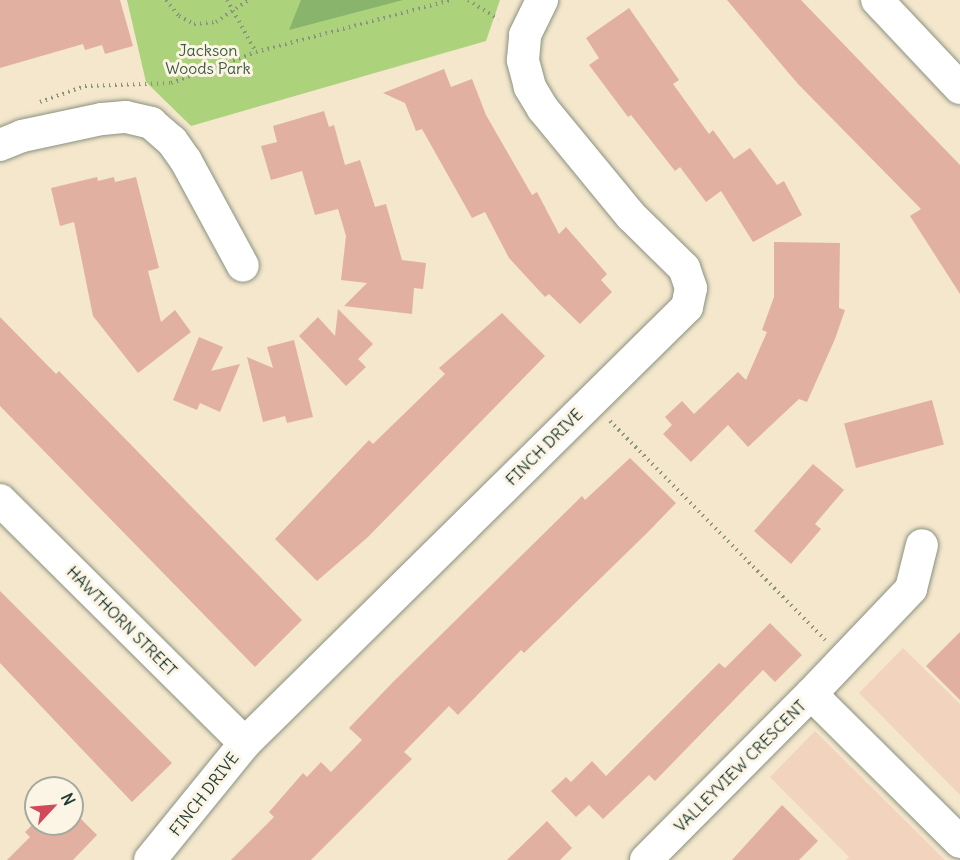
<!DOCTYPE html>
<style>
body{margin:0}
#map{position:relative;width:960px;height:860px;overflow:hidden;background:#f4e7cc;font-family:Delius,sans-serif}
div>[style]{position:absolute}
.built>*{inset:0;background:#f2d4be}
.green>*{inset:0;background:#acd27c}
.forest>*{inset:0;background:#89b46c}
.building>*{inset:0;background:#e2b0a1;transform-origin:0 0}
.path>*{height:4px;margin-top:-2px;transform-origin:0;background:repeating-linear-gradient(90deg,#8a9280 0 1.5px,transparent 0 6px)}
.roads{filter:drop-shadow(0 0 2px #8a9280) drop-shadow(0 0 2px #8a9280)}
.minor>*{height:32px;margin:-16px;padding:0 16px;transform-origin:16px;border-radius:16px;background:#fff}
span{translate:-50% -50%;white-space:nowrap;text-align:center;line-height:1.15;-webkit-text-stroke:6px #fcf5e5;paint-order:stroke}
.park-label{font-size:16px;color:#3b5b42}
.street-label{font-size:16px;color:#1f3d34}
.north{position:absolute;left:24px;top:776px;width:60px;height:60px;box-sizing:border-box;background:#fcf5e5;border:2px solid #a4ab9e;border-radius:50%;rotate:64deg;font-size:16px;font-weight:700;line-height:24px;text-align:center;color:#1f3d34}
.north::after{content:'';display:block;margin:auto;width:21px;height:27px;background:#d1495b;clip-path:polygon(50% 0,100% 100%,50% 72%,0 100%)}
</style>
<div id="map">
<div class="built">
<i style="clip-path:polygon(903px 648px,960px 704px,960px 795px,859px 693px)"></i>
<i style="clip-path:polygon(815px 731px,945px 860px,846px 860px,849px 857px,770px 777px)"></i>
</div>
<div class="green">
<i style="clip-path:polygon(127px 0,500px 0,486px 41px,191px 126px,146px 82px)"></i>
</div>
<div class="forest">
<i style="clip-path:polygon(301px 0,403px 0,289px 30px)"></i>
</div>
<div class="building">
<i style="clip-path:polygon(0 0,120px 0,133px 46px,105px 54px,102px 45px,85px 50px,83px 44px,0 68px)"></i>
<i style="clip-path:polygon(727px 0,801px 0,960px 165px,960px 294px,910px 216px,921px 209px,798px 84px)"></i>
<i style="clip-path:polygon(629px 8px,679px 80px,673px 84px,709px 134px,713px 130px,734px 159px,750px 148px,777px 185px,784px 181px,802px 215px,753px 242px,721px 191px,706px 202px,680px 167px,675px 171px,631px 115px,628px 117px,589px 65px,599px 58px,586px 38px)"></i>
<i style="clip-path:polygon(444px 69px,451px 87px,472px 79px,486px 115px,532px 195px,537px 192px,559px 234px,566px 227px,607px 274px,601px 280px,612px 292px,580px 324px,549px 294px,545px 297px,509px 258px,485px 212px,472px 218px,422px 129px,416px 131px,405px 103px,383px 93px)"></i>
<i style="clip-path:polygon(324px 111px,329px 127px,334px 125px,345px 165px,360px 160px,375px 207px,386px 204px,402px 260px,426px 263px,423px 289px,414px 288px,412px 314px,344px 306px,367px 283px,341px 280px,346px 236px,338px 209px,315px 215px,302px 171px,271px 180px,261px 146px,277px 142px,273px 126px)"></i>
<i style="clip-path:polygon(97px 177px,98px 181px,114px 177px,115px 182px,136px 177px,159px 268px,148px 271px,161px 322px,175px 310px,191px 332px,138px 373px,93px 316px,74px 222px,60px 226px,51px 188px)"></i>
<i style="clip-path:polygon(774px 242px,840px 243px,839px 308px,845px 310px,835px 339px,807px 402px,799px 399px,748px 447px,728px 425px,691px 462px,663px 434px,672px 425px,665px 417px,682px 401px,694px 414px,738px 372px,746px 380px,767px 332px,762px 330px,774px 297px)"></i>
<i style="clip-path:polygon(338px 309px,373px 344px,358px 359px,366px 367px,346px 386px,299px 336px,318px 317px,335px 336px)"></i>
<i style="clip-path:polygon(502px 313px,545px 356px,368px 537px,317px 581px,275px 539px,369px 440px,373px 444px,445px 374px,439px 368px)"></i>
<i style="clip-path:polygon(0 317px,56px 374px,59px 371px,302px 620px,255px 667px,0 406px)"></i>
<i style="clip-path:polygon(199px 337px,223px 347px,211px 371px,240px 364px,220px 412px,200px 403px,197px 410px,173px 400px)"></i>
<i style="clip-path:polygon(294px 340px,313px 417px,287px 423px,285px 416px,263px 422px,247px 357px,273px 368px,267px 347px)"></i>
<i style="left:932px;top:400px;width:46px;height:91px;rotate:75deg"></i>
<i style="clip-path:polygon(630px 458px,676px 503px,648px 532px,524px 653px,521px 650px,458px 715px,449px 706px,404px 752px,412px 759px,311px 860px,231px 860px,274px 817px,269px 812px,303px 773px,307px 777px,321px 762px,331px 772px,362px 740px,349px 728px,393px 682px,582px 496px,585px 500px)"></i>
<i style="clip-path:polygon(813px 464px,844px 490px,815px 524px,821px 529px,791px 564px,754px 531px)"></i>
<i style="clip-path:polygon(0 591px,172px 763px,132px 802px,0 663px)"></i>
<i style="clip-path:polygon(770px 623px,802px 655px,775px 682px,763px 670px,655px 781px,649px 775px,603px 819px,589px 805px,576px 817px,551px 791px,566px 777px,571px 782px,592px 761px,606px 776px,719px 663px,725px 668px)"></i>
<i style="clip-path:polygon(960px 632px,960px 700px,926px 666px)"></i>
<i style="clip-path:polygon(782px 805px,818px 841px,799px 860px,732px 860px)"></i>
<i style="clip-path:polygon(72px 810px,97px 835px,73px 860px,7px 860px,30px 837px,25px 832px,36px 821px,36px 824px,72px 824px)"></i>
<i style="clip-path:polygon(547px 821px,572px 848px,560px 860px,507px 860px)"></i>
</div>
<div class="path">
<i style="left:166px;top:0;width:21px;rotate:51deg"></i>
<i style="left:179px;top:16px;width:17px;rotate:28deg"></i>
<i style="left:194px;top:24px;width:22px;rotate:-5deg"></i>
<i style="left:216px;top:22px;width:40px;rotate:-34deg"></i>
<i style="left:227px;top:0;width:60px;rotate:60.9deg"></i>
<i style="left:468px;top:0;width:36px;rotate:32deg"></i>
<i style="left:40px;top:102px;width:48px;rotate:-19.6deg"></i>
<i style="left:85px;top:86px;width:86px;rotate:-2deg"></i>
<i style="left:171px;top:83px;width:90px;rotate:-20deg"></i>
<i style="left:256px;top:52px;width:203px;rotate:-14.9deg"></i>
<i style="left:610px;top:421px;width:307px;rotate:45.5deg"></i>
</div>
<div class="roads">
<div class="minor">
<i style="left:877px;top:0;width:121px;rotate:46.7deg"></i>
<i style="left:0;top:145px;width:24px;rotate:-22deg"></i>
<i style="left:22px;top:136px;width:82px;rotate:-12deg"></i>
<i style="left:102px;top:119px;width:24px;rotate:-5deg"></i>
<i style="left:126px;top:117px;width:26px;rotate:13deg"></i>
<i style="left:151px;top:123px;width:28px;rotate:41deg"></i>
<i style="left:172px;top:141px;width:24px;rotate:55deg"></i>
<i style="left:186px;top:161px;width:119px;rotate:61.5deg"></i>
<i style="left:0;top:500px;width:345px;rotate:44.8deg"></i>
<i style="left:811px;top:694px;width:145px;rotate:-46.4deg"></i>
<i style="left:911px;top:589px;width:45px;rotate:-76deg"></i>
<i style="left:150px;top:860px;width:151px;rotate:-50.9deg"></i>
<i style="left:245px;top:743px;width:621px;rotate:-44.61deg"></i>
<i style="left:687px;top:307px;width:19px;rotate:-78deg"></i>
<i style="left:691px;top:288px;width:21px;rotate:-109deg"></i>
<i style="left:684px;top:268px;width:74px;rotate:-135.5deg"></i>
<i style="left:631px;top:216px;width:139px;rotate:-129.4deg"></i>
<i style="left:543px;top:109px;width:26px;rotate:-121deg"></i>
<i style="left:530px;top:87px;width:28px;rotate:-105deg"></i>
<i style="left:523px;top:60px;width:25px;rotate:-85deg"></i>
<i style="left:525px;top:35px;width:39px;rotate:-64deg"></i>
<i style="left:646px;top:860px;width:234px;rotate:-45.2deg"></i>
<i style="left:811px;top:694px;width:210px;rotate:44.8deg"></i>
</div>
</div>
<div class="park-label">
<span style="left:208px;top:59px">Jackson<br>Woods Park</span>
</div>
<div class="street-label">
<span style="left:544px;top:447px;rotate:-45deg">FINCH DRIVE</span>
<span style="left:122px;top:621px;rotate:45deg">HAWTHORN STREET</span>
<span style="left:740px;top:766px;rotate:-45deg">VALLEYVIEW CRESCENT</span>
<span style="left:204px;top:794px;rotate:-52deg">FINCH DRIVE</span>
</div>
<div class="north">N</div>
</div>
